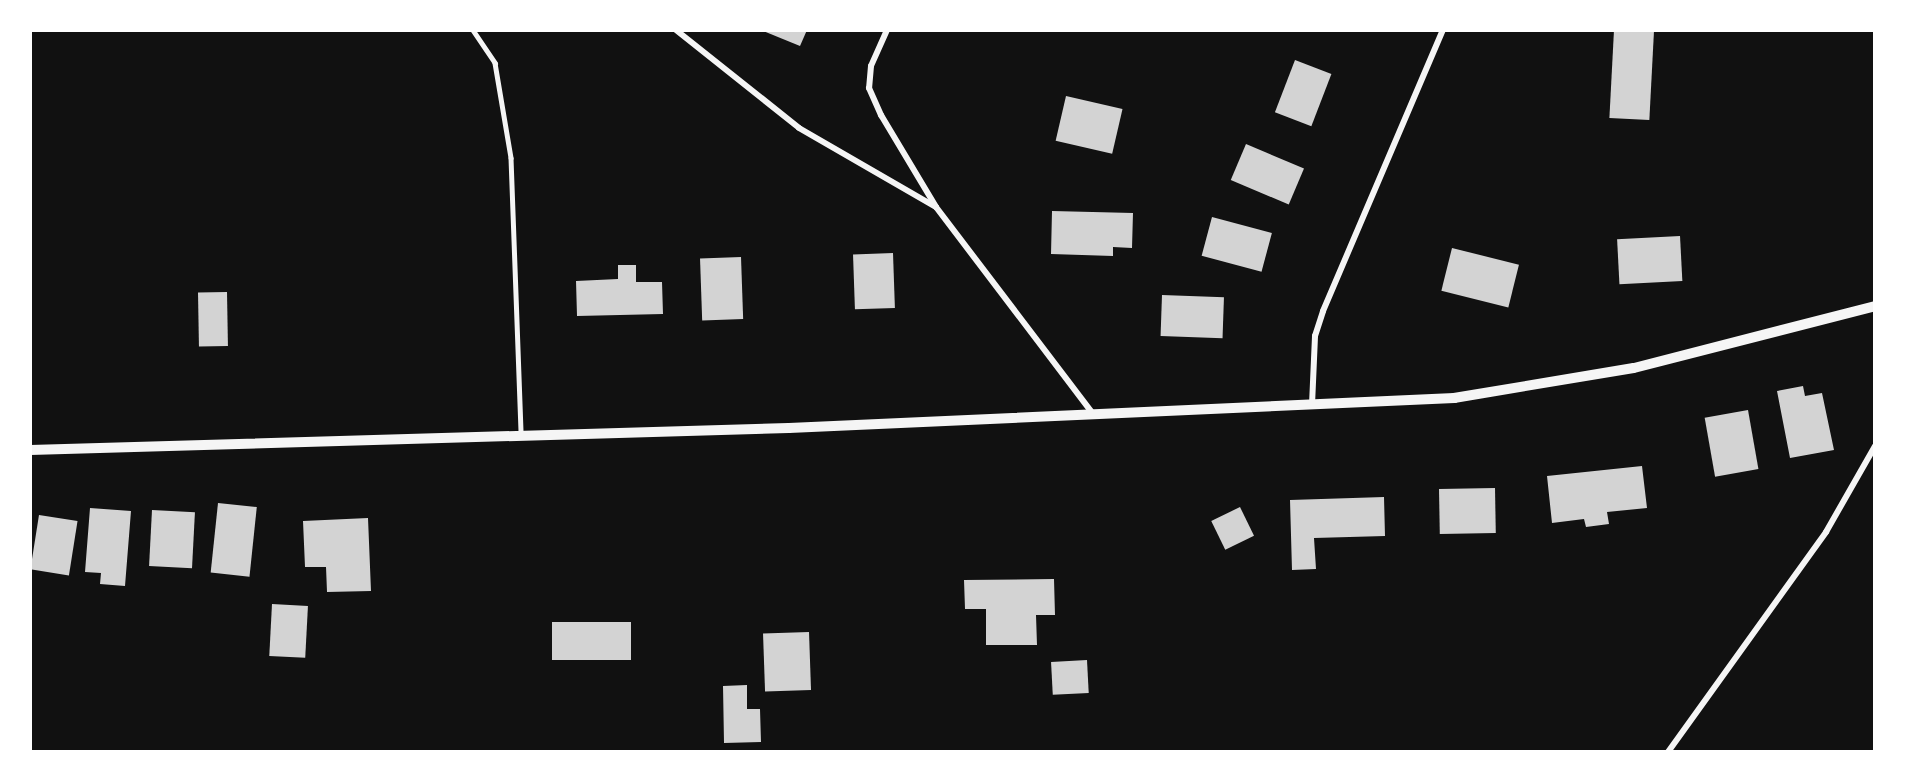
<!DOCTYPE html>
<style>
body{margin:0}
#map{position:relative;width:1905px;height:782px;overflow:hidden;background:#111;font-family:Ubuntu,sans-serif}
div>[style]{position:absolute}
.building>*{inset:0;background:#d3d3d3;transform-origin:0 0}
.service>*{height:4.5px;margin:-2.25px;padding:0 2.25px;transform-origin:2.25px;border-radius:2.25px;background:#f5f5f5}
.minor>*{height:6px;margin:-3px;padding:0 3px;transform-origin:3px;border-radius:3px;background:#f5f5f5}
.tertiary>*{height:10px;margin:-5px;padding:0 5px;transform-origin:5px;border-radius:5px;background:#f5f5f5}
span{translate:-50% -50%;white-space:nowrap;text-align:center;line-height:1.15;-webkit-text-stroke:5px #fff;paint-order:stroke}
.frame{position:absolute;inset:0;border:32px solid #fff;pointer-events:none}
</style>
<div id="map">
<div class="building">
<i style="clip-path:polygon(761px 30px,807px 30px,800px 46px)"></i>
<i style="left:1614px;top:30px;width:40px;height:88px;rotate:3deg"></i>
<i style="left:1295px;top:60px;width:39px;height:56px;rotate:21deg"></i>
<i style="left:1066px;top:96px;width:58px;height:46px;rotate:13deg"></i>
<i style="left:1246px;top:144px;width:63px;height:39px;rotate:23deg"></i>
<i style="clip-path:polygon(1052px 211px,1133px 213px,1132px 248px,1113px 247px,1113px 256px,1051px 254px)"></i>
<i style="left:1212px;top:217px;width:62px;height:40px;rotate:15deg"></i>
<i style="left:1680px;top:236px;width:45px;height:63px;rotate:87deg"></i>
<i style="left:1452px;top:248px;width:69px;height:44px;rotate:14deg"></i>
<i style="left:893px;top:253px;width:55px;height:40px;rotate:88deg"></i>
<i style="left:741px;top:257px;width:62px;height:41px;rotate:88deg"></i>
<i style="clip-path:polygon(618px 265px,636px 265px,636px 282px,662px 282px,663px 314px,577px 316px,576px 281px,618px 279px)"></i>
<i style="left:227px;top:292px;width:54px;height:29px;rotate:89deg"></i>
<i style="left:1162px;top:295px;width:62px;height:41px;rotate:2deg"></i>
<i style="clip-path:polygon(1803px 386px,1805px 396px,1822px 393px,1834px 450px,1790px 458px,1777px 391px)"></i>
<i style="left:1748px;top:410px;width:60px;height:44px;rotate:80deg"></i>
<i style="clip-path:polygon(1642px 466px,1647px 508px,1607px 512px,1609px 524px,1586px 527px,1584px 519px,1552px 523px,1547px 476px)"></i>
<i style="left:1495px;top:488px;width:45px;height:56px;rotate:89deg"></i>
<i style="clip-path:polygon(1384px 497px,1385px 536px,1314px 538px,1316px 569px,1292px 570px,1290px 500px)"></i>
<i style="left:218px;top:503px;width:39px;height:70px;rotate:6deg"></i>
<i style="left:1240px;top:507px;width:32px;height:32px;rotate:64deg"></i>
<i style="clip-path:polygon(90px 508px,131px 511px,125px 586px,100px 584px,101px 573px,85px 572px)"></i>
<i style="left:152px;top:510px;width:43px;height:56px;rotate:3deg"></i>
<i style="left:39px;top:515px;width:39px;height:55px;rotate:9deg"></i>
<i style="clip-path:polygon(368px 518px,371px 591px,327px 592px,326px 567px,305px 567px,303px 521px)"></i>
<i style="clip-path:polygon(1054px 579px,1055px 615px,1036px 615px,1037px 645px,986px 645px,986px 609px,965px 609px,964px 580px)"></i>
<i style="left:272px;top:604px;width:36px;height:52px;rotate:3deg"></i>
<i style="left:552px;top:622px;width:79px;height:38px"></i>
<i style="left:809px;top:632px;width:58px;height:46px;rotate:88deg"></i>
<i style="left:1087px;top:660px;width:33px;height:36px;rotate:87deg"></i>
<i style="clip-path:polygon(747px 685px,747px 709px,760px 709px,761px 742px,724px 743px,723px 686px)"></i>
</div>
<div class="service">
<i style="left:473px;top:30px;width:40px;rotate:56deg"></i>
<i style="left:495px;top:63px;width:96px;rotate:80.4deg"></i>
<i style="left:511px;top:158px;width:276px;rotate:87.9deg"></i>
</div>
<div class="minor">
<i style="left:676px;top:30px;width:157px;rotate:38.5deg"></i>
<i style="left:799px;top:128px;width:158px;rotate:30deg"></i>
<i style="left:887px;top:30px;width:39px;rotate:114deg"></i>
<i style="left:871px;top:66px;width:22px;rotate:95deg"></i>
<i style="left:869px;top:88px;width:30px;rotate:66deg"></i>
<i style="left:881px;top:115px;width:107px;rotate:59.1deg"></i>
<i style="left:936px;top:207px;width:260px;rotate:52.8deg"></i>
<i style="left:1312px;top:405px;width:69px;rotate:-87.5deg"></i>
<i style="left:1315px;top:336px;width:26px;rotate:-72deg"></i>
<i style="left:1323px;top:311px;width:306px;rotate:-66.9deg"></i>
<i style="left:1668px;top:752px;width:271px;rotate:-54.3deg"></i>
<i style="left:1826px;top:532px;width:99px;rotate:-60.3deg"></i>
</div>
<div class="tertiary">
<i style="left:30px;top:450px;width:759px;rotate:-1.66deg"></i>
<i style="left:789px;top:428px;width:666px;rotate:-2.58deg"></i>
<i style="left:1454px;top:398px;width:182px;rotate:-9.5deg"></i>
<i style="left:1634px;top:368px;width:249px;rotate:-14.4deg"></i>
</div>
<div class="frame"></div>
</div>
